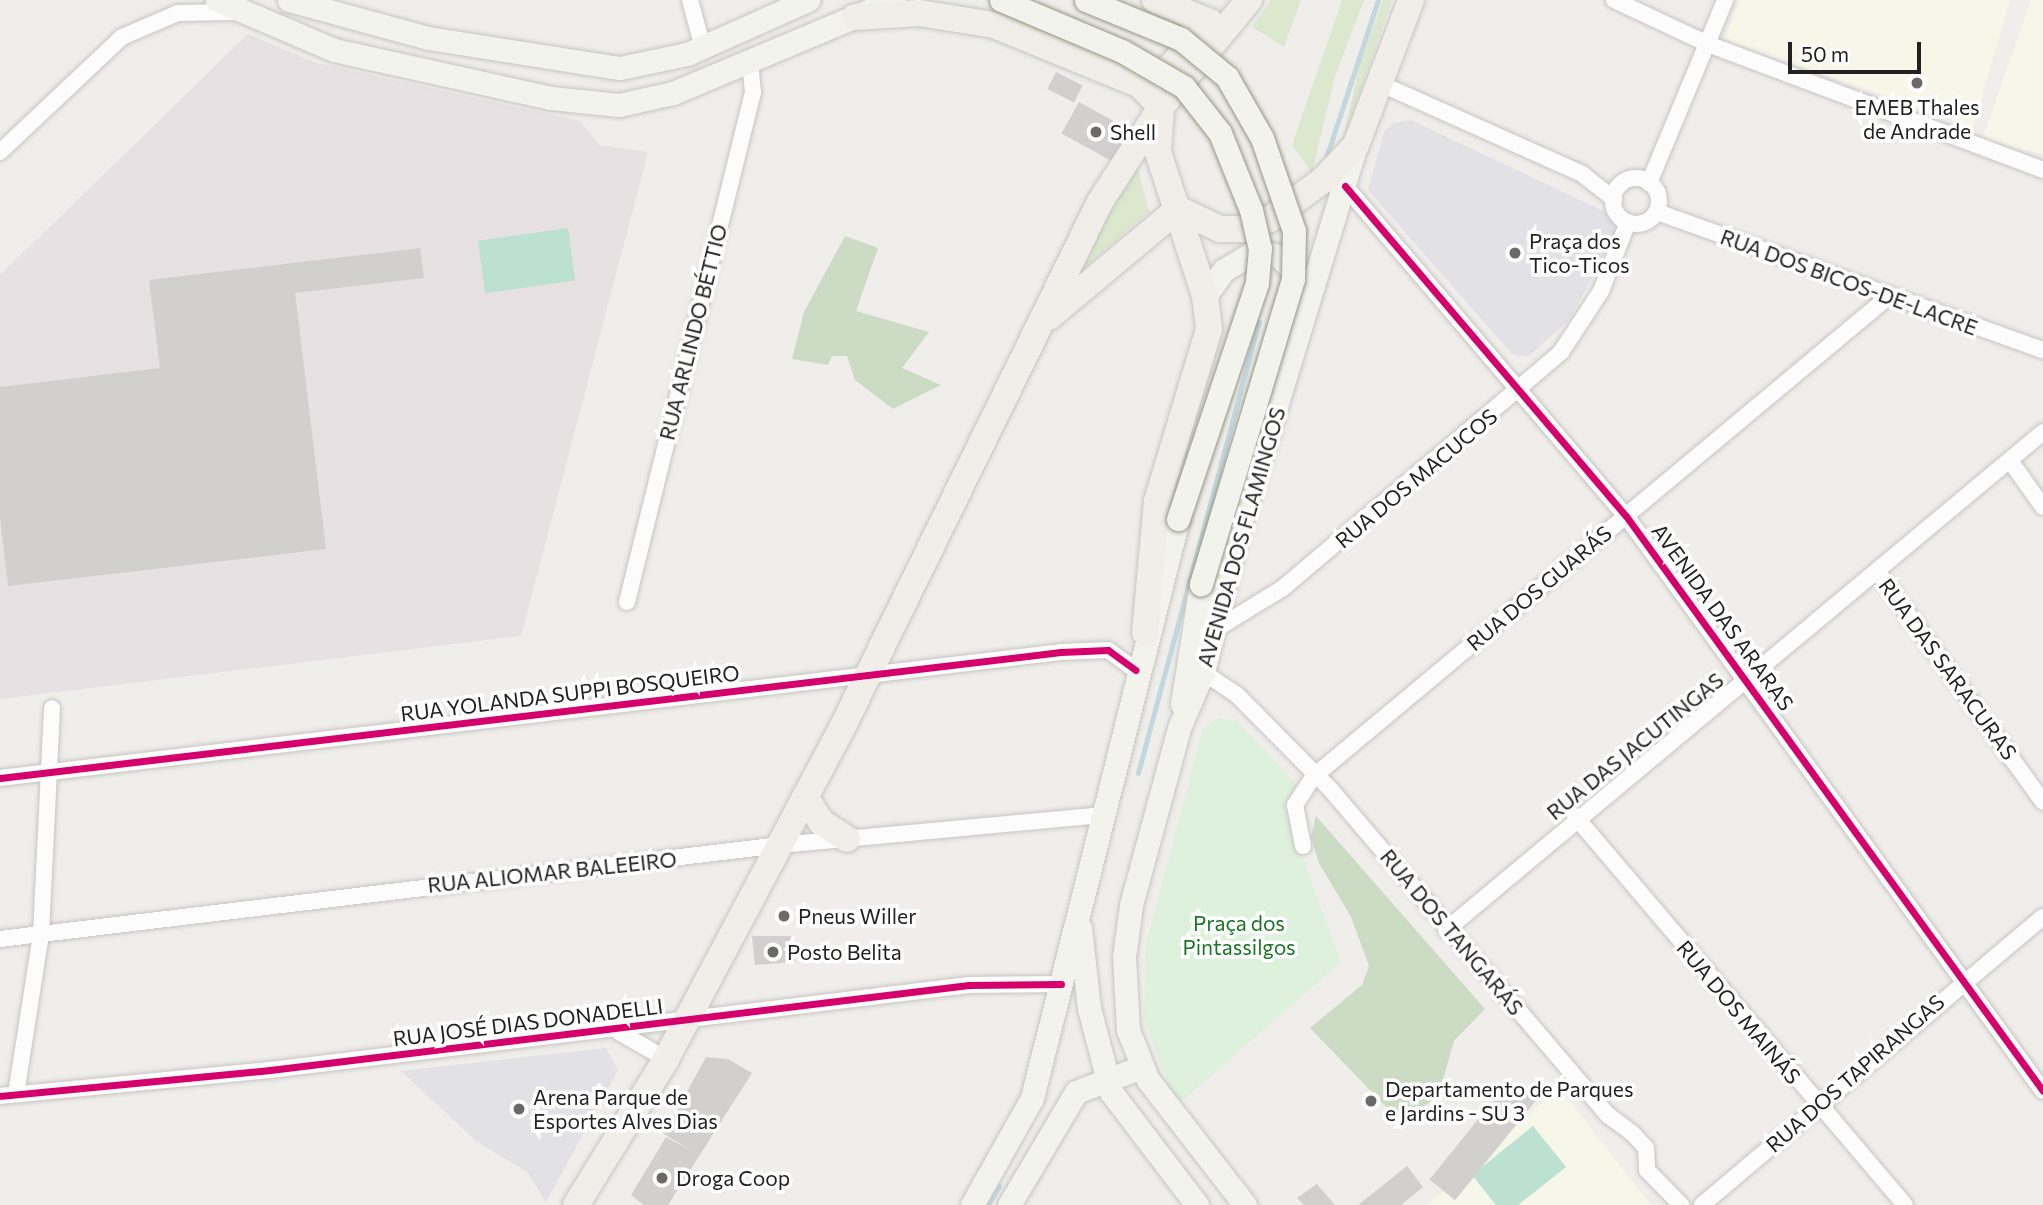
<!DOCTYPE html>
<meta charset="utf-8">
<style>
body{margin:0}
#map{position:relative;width:2043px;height:1205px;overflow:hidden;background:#f0eeeb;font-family:Commissioner,sans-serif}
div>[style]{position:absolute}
.industrial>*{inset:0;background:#e8e1e4}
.education>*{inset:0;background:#f6f6e9}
.grass>*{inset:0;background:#dce8ce}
.forest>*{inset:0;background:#ccdbc4}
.park>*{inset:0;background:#ddf1dd}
.pitch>*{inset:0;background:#bce1d2;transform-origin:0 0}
.plaza>*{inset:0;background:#e2e1e5}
.stream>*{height:5px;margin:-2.5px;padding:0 2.5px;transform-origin:2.5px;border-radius:2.5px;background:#c3d8de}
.building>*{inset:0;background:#d2d0ce;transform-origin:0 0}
.roads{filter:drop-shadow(0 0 2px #c6c5c3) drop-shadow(0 0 2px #c6c5c3)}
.street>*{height:16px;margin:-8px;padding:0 8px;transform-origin:8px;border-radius:8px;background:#fdfcfc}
.street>.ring{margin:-8px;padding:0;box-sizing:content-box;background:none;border:16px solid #fdfcfc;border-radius:50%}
.secondary>*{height:23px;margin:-11.5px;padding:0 11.5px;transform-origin:11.5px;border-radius:11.5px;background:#f3f3ee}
.primary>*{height:26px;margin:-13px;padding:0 13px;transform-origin:13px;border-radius:13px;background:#f1ede8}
.bridges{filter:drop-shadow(0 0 2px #969885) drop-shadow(0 0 2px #969885)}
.secondary-bridge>*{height:23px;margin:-11.5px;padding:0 11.5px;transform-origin:11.5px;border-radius:11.5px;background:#f3f3ee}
.cycleway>*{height:7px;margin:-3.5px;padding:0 3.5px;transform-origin:3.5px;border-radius:3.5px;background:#d6006c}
.dots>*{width:19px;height:19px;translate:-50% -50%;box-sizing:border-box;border:4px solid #fff;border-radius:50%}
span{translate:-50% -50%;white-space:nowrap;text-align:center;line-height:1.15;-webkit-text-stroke:7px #fff;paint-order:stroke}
.poi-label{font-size:21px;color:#222}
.left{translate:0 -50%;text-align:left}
.street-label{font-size:21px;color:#222}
.park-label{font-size:21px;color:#1a7625}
.scale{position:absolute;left:1788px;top:42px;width:133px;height:32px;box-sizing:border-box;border:4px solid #222;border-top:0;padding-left:9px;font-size:21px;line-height:24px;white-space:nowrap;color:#222;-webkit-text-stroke:5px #fff;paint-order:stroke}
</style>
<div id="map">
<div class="industrial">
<i style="clip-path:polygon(248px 34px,316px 63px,581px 121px,599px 145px,648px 152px,521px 636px,0 699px,0 275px)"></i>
</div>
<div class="education">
<i style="clip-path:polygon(1740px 0,2010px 0,1973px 127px,1724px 40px)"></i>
<i style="clip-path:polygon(2031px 0,2043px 0,2043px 154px,1982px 140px)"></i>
<i style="clip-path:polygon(1559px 1088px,1651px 1205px,1427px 1205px)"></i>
</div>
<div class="grass">
<i style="clip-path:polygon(1271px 0,1301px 0,1284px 47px,1252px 27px)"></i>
<i style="clip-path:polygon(1342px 0,1364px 0,1335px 76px,1312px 173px,1292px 145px)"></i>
<i style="clip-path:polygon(1383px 0,1392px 0,1341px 147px,1359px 67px)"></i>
<i style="clip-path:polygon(1136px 161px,1149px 212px,1066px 283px)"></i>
</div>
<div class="forest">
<i style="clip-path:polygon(845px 236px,878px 248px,856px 311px,929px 332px,902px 368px,941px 385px,893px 409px,855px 380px,847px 356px,832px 356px,828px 365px,792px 359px,804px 312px)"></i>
<i style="clip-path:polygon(1316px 816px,1485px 1009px,1454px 1041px,1438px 1097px,1405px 1118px,1393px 1114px,1310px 1028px,1362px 985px,1369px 966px,1351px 917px,1319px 863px,1311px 837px)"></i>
</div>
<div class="park">
<i style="clip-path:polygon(1219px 718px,1237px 721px,1296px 784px,1285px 809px,1341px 962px,1176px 1106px,1144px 1018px,1146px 944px,1203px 728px)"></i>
</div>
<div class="pitch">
<i style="left:568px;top:228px;width:53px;height:91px;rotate:82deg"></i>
<i style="clip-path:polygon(1533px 1126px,1566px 1167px,1518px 1205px,1496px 1205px,1472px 1175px)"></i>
</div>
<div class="plaza">
<i style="clip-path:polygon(1411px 120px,1614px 216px,1614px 236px,1570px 319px,1528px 357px,1512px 354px,1368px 190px,1384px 132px,1393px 123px)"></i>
<i style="clip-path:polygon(606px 1048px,618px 1070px,546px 1202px,527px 1172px,476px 1141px,401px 1071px)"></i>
</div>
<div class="stream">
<i style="left:1327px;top:155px;width:163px;rotate:-71.8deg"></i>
<i style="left:1138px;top:773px;width:467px;rotate:-75deg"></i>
<i style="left:988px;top:1205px;width:22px;rotate:-60deg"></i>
</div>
<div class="building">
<i style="left:1056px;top:72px;width:30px;height:19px;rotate:27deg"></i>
<i style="left:1079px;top:102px;width:58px;height:36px;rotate:29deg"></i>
<i style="clip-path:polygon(420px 248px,424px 278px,295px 293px,326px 549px,8px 586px,0 517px,0 387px,160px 368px,149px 280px)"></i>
<i style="clip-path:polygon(752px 936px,791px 936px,796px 962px,755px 965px)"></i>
<i style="clip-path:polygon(706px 1057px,728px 1059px,752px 1073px,668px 1205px,644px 1205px,631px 1195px,666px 1137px,692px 1151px,664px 1134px)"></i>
<i style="left:1510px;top:1080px;width:33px;height:128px;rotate:39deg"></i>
<i style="clip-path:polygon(1407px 1166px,1423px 1187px,1401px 1205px,1358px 1205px)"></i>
<i style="clip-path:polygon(1317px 1184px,1335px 1205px,1304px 1205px,1297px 1198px)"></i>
</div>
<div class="roads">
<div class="street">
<i style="left:690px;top:0;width:50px;rotate:74.8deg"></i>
<i style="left:1614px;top:0;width:104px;rotate:25.1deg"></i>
<i style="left:1708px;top:44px;width:358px;rotate:20.6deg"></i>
<i style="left:1379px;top:83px;width:222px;rotate:24.1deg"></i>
<i style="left:1582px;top:174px;width:41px;rotate:38deg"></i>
<i style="left:0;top:152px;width:168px;rotate:-43.3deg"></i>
<i style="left:122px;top:37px;width:61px;rotate:-23.2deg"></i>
<i style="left:178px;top:13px;width:55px;rotate:-1deg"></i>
<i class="ring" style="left:1613px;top:178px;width:30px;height:30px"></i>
<i style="left:1649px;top:183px;width:198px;rotate:-67.4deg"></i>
<i style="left:1345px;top:186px;width:433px;rotate:49.6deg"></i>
<i style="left:1626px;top:516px;width:710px;rotate:54.05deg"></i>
<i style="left:1657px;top:212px;width:410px;rotate:19.7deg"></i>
<i style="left:2011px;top:462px;width:55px;rotate:54.6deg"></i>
<i style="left:1877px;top:571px;width:284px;rotate:54.3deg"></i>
<i style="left:627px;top:602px;width:525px;rotate:-76.12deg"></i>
<i style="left:753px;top:92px;width:30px;rotate:-96deg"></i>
<i style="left:1213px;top:631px;width:82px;rotate:-31.6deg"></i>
<i style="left:1283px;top:588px;width:365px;rotate:-40.3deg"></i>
<i style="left:1561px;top:352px;width:73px;rotate:-56.7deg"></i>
<i style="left:1601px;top:291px;width:74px;rotate:-68.6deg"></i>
<i style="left:1203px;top:672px;width:41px;rotate:34.1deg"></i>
<i style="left:1237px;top:695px;width:134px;rotate:45.3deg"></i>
<i style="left:1331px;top:790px;width:427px;rotate:49.6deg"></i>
<i style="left:1608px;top:1115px;width:31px;rotate:37deg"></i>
<i style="left:1633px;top:1134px;width:19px;rotate:47deg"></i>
<i style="left:1646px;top:1148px;width:22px;rotate:87deg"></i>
<i style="left:1647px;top:1170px;width:49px;rotate:45.8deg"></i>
<i style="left:0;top:778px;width:1068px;rotate:-6.77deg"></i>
<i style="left:1061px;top:652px;width:47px;rotate:-2.4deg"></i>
<i style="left:1108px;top:650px;width:34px;rotate:36deg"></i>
<i style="left:1575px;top:816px;width:510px;rotate:49.69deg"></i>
<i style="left:1303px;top:846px;width:42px;rotate:-101deg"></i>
<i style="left:1295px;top:805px;width:33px;rotate:-57deg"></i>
<i style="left:1313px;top:777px;width:749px;rotate:-39.85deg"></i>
<i style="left:1446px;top:930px;width:777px;rotate:-39.83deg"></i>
<i style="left:0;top:939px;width:786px;rotate:-6.87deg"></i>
<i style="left:780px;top:845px;width:326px;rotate:-5.3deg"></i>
<i style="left:619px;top:1032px;width:54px;rotate:29.9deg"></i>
<i style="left:16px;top:1094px;width:162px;rotate:-81.1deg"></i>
<i style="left:41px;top:934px;width:226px;rotate:-87.2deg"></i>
<i style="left:0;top:1096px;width:271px;rotate:-5.5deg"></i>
<i style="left:270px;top:1070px;width:704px;rotate:-6.93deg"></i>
<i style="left:969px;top:985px;width:92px;rotate:-0.6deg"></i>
<i style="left:1702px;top:1205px;width:446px;rotate:-40.2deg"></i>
</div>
<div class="secondary">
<i style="left:217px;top:0;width:127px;rotate:23.1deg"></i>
<i style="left:334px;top:50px;width:222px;rotate:12.5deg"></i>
<i style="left:551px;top:98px;width:68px;rotate:5.9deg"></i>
<i style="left:619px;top:105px;width:55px;rotate:-12.5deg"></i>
<i style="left:673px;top:93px;width:240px;rotate:-22.8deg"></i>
<i style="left:289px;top:0;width:144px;rotate:15.3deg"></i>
<i style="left:428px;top:38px;width:194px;rotate:8.9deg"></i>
<i style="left:620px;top:68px;width:68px;rotate:-11.8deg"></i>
<i style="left:687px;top:54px;width:133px;rotate:-24.1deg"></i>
<i style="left:1205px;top:296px;width:32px;rotate:-54deg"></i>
<i style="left:1224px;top:270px;width:37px;rotate:-31deg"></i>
<i style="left:1256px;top:251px;width:25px;rotate:12deg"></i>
<i style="left:1280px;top:256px;width:31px;rotate:50deg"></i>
<i style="left:1182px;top:704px;width:121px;rotate:-81deg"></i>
<i style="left:1080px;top:928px;width:81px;rotate:83.6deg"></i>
<i style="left:1089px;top:1008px;width:87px;rotate:75.3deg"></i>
<i style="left:1111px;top:1092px;width:142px;rotate:52.7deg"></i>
<i style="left:972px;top:1205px;width:123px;rotate:-60.7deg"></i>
<i style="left:1032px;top:1098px;width:597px;rotate:-75.85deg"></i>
<i style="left:1009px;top:1205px;width:131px;rotate:-59.3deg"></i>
<i style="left:1076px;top:1092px;width:70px;rotate:-21deg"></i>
<i style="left:1245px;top:1205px;width:158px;rotate:-127.8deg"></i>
<i style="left:1148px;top:1080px;width:54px;rotate:-111.8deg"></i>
<i style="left:1128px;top:1030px;width:73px;rotate:-93.1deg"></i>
<i style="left:1124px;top:957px;width:52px;rotate:-82.3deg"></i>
<i style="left:1131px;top:905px;width:183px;rotate:-74.8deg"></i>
<i style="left:1179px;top:728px;width:61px;rotate:-66.8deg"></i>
<i style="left:1203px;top:672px;width:142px;rotate:-76.2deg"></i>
<i style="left:1237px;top:534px;width:407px;rotate:-73deg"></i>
</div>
<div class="primary">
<i style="left:1155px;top:0;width:59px;rotate:21.8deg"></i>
<i style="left:855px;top:17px;width:64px;rotate:-3.6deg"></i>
<i style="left:919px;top:13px;width:76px;rotate:9.1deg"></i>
<i style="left:994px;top:25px;width:158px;rotate:22.3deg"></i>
<i style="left:1140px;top:85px;width:30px;rotate:46deg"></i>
<i style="left:1161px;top:107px;width:45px;rotate:93.8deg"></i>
<i style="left:1158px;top:152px;width:151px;rotate:71.9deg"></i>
<i style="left:1205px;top:296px;width:33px;rotate:83deg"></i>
<i style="left:1209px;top:329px;width:180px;rotate:106.8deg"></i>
<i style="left:1157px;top:501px;width:132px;rotate:95.2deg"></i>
<i style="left:1141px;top:85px;width:28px;rotate:-27deg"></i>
<i style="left:1166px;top:72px;width:41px;rotate:-48.9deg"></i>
<i style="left:1193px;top:41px;width:24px;rotate:-85deg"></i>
<i style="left:1178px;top:209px;width:47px;rotate:25.5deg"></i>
<i style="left:1220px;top:229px;width:24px"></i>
<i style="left:1244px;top:229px;width:28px;rotate:-21deg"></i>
<i style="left:1270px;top:219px;width:66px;rotate:-36.3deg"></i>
<i style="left:1323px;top:180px;width:48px;rotate:-46.7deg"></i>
<i style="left:1356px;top:145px;width:155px;rotate:-69.2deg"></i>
<i style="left:1049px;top:317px;width:168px;rotate:-39.9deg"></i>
<i style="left:805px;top:797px;width:30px;rotate:57deg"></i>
<i style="left:821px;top:822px;width:31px;rotate:33deg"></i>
<i style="left:576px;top:1205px;width:172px;rotate:-58.3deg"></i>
<i style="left:666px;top:1059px;width:379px;rotate:-62deg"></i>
<i style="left:844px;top:724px;width:581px;rotate:-63.88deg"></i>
<i style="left:1100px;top:202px;width:113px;rotate:-57.3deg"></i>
<i style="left:1161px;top:107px;width:139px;rotate:-50.6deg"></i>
</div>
</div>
<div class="bridges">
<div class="secondary-bridge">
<i style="left:1001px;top:0;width:131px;rotate:22.9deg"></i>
<i style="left:1122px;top:51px;width:72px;rotate:30.1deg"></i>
<i style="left:1184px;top:87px;width:58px;rotate:52deg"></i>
<i style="left:1220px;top:133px;width:83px;rotate:68.1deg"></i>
<i style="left:1251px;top:210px;width:39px;rotate:77deg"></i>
<i style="left:1260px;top:248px;width:35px;rotate:95deg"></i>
<i style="left:1257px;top:283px;width:249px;rotate:108.5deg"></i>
<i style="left:1086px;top:0;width:103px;rotate:22.3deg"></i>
<i style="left:1181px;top:39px;width:60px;rotate:39.6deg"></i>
<i style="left:1227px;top:77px;width:70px;rotate:60.2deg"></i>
<i style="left:1262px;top:138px;width:98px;rotate:71deg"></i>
<i style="left:1294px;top:231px;width:48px;rotate:91.2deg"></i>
<i style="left:1293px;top:279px;width:319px;rotate:106.8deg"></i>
</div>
</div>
<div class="cycleway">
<i style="left:1345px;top:186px;width:433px;rotate:49.6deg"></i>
<i style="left:1626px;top:516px;width:710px;rotate:54.05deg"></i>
<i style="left:0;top:778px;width:1068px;rotate:-6.77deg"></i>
<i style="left:1061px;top:652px;width:47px;rotate:-2.4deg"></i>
<i style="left:1108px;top:650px;width:34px;rotate:36deg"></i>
<i style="left:0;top:1096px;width:271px;rotate:-5.5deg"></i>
<i style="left:270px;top:1070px;width:704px;rotate:-6.93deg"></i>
<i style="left:969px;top:985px;width:92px;rotate:-0.6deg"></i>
</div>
<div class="dots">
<i style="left:1917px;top:83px;background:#6a6968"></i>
<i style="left:1096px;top:132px;background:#6a6968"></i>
<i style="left:1515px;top:253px;background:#6a6968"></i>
<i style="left:784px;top:916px;background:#6a6968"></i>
<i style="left:773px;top:952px;background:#6a6968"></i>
<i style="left:1371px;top:1101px;background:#6a6968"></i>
<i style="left:519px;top:1109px;background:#6a6968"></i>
<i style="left:662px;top:1178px;background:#6a6968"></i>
</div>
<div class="poi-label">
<span style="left:1917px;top:119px">EMEB Thales<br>de Andrade</span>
<span class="left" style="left:1110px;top:132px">Shell</span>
<span class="left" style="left:1529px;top:253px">Praça dos<br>Tico-Ticos</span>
<span class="left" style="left:798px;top:916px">Pneus Willer</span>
<span class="left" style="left:787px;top:952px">Posto Belita</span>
<span class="left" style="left:1385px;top:1101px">Departamento de Parques<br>e Jardins - SU 3</span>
<span class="left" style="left:533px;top:1109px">Arena Parque de<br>Esportes Alves Dias</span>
<span class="left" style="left:676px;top:1178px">Droga Coop</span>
</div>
<div class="street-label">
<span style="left:1849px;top:282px;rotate:20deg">RUA DOS BICOS-DE-LACRE</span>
<span style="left:693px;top:332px;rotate:-76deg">RUA ARLINDO BÉTTIO</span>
<span style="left:1416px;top:478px;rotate:-40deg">RUA DOS MACUCOS</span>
<span style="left:1241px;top:537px;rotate:-74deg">AVENIDA DOS FLAMINGOS</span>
<span style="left:1539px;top:588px;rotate:-40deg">RUA DOS GUARÁS</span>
<span style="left:1723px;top:617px;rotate:54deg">AVENIDA DAS ARARAS</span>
<span style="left:1948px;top:669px;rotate:54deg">RUA DAS SARACURAS</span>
<span style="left:570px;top:693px;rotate:-7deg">RUA YOLANDA SUPPI BOSQUEIRO</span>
<span style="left:1635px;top:746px;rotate:-39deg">RUA DAS JACUTINGAS</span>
<span style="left:552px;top:872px;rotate:-6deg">RUA ALIOMAR BALEEIRO</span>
<span style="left:1452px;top:932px;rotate:50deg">RUA DOS TANGARÁS</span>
<span style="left:1739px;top:1012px;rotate:50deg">RUA DOS MAINÁS</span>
<span style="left:528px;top:1022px;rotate:-7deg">RUA JOSÉ DIAS DONADELLI</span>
<span style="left:1855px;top:1073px;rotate:-41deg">RUA DOS TAPIRANGAS</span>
</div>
<div class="park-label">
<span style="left:1239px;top:935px">Praça dos<br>Pintassilgos</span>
</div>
<div class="scale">50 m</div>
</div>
